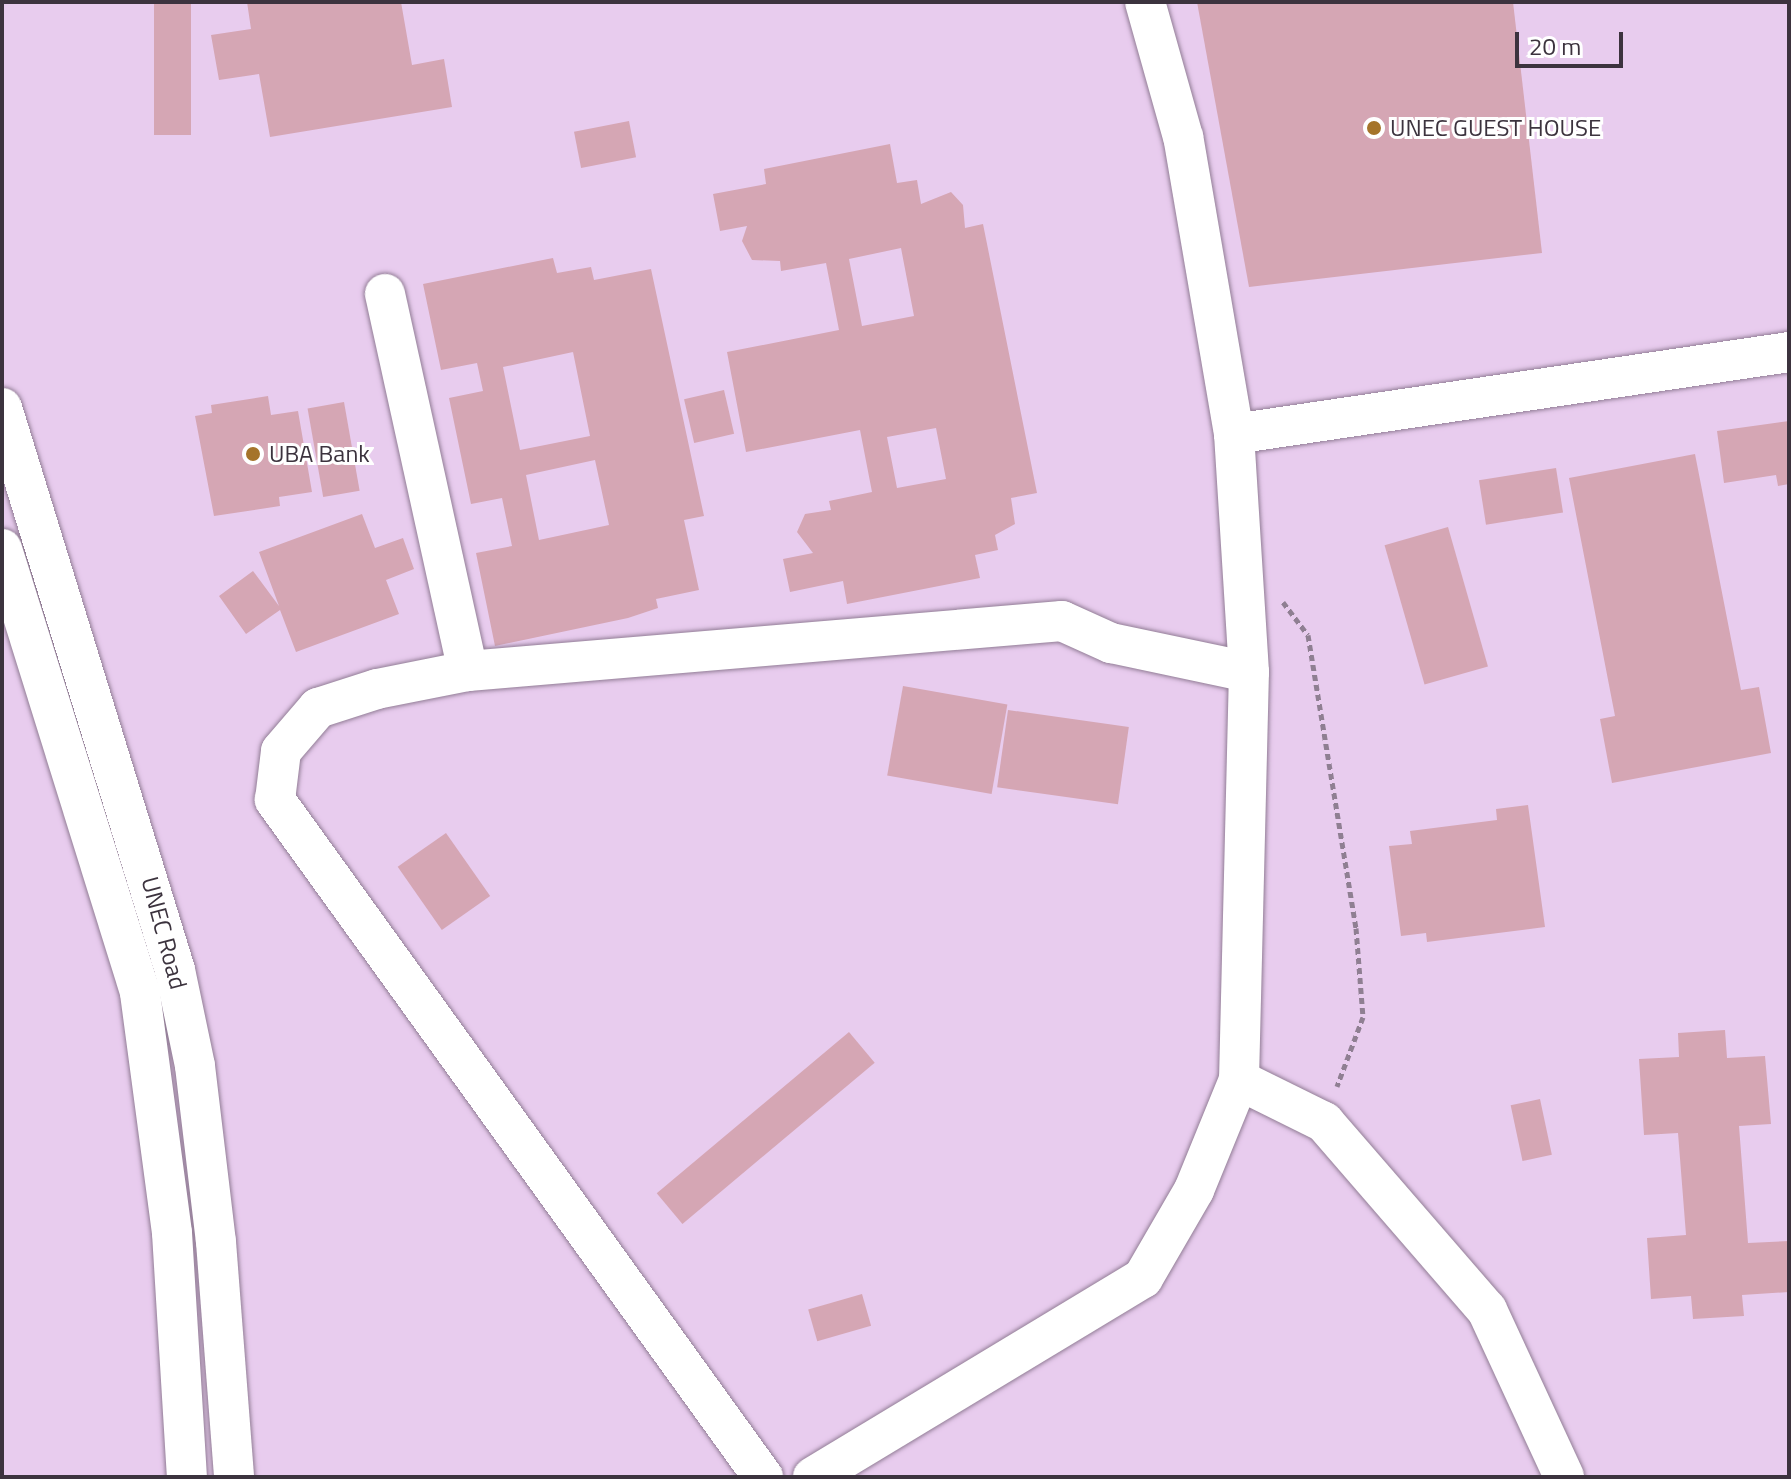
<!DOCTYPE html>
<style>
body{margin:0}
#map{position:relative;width:1791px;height:1479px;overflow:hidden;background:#f0d9f6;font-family:"Titillium Web",sans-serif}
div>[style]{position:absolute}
.built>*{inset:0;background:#e8ccee;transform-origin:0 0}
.building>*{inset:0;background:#d5a6b4;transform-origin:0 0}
.path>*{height:5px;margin-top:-2.5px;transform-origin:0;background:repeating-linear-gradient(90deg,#8f7f92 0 6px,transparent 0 10px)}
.roads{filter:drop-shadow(0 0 2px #927d96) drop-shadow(0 0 2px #927d96)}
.minor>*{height:40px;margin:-20px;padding:0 20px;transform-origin:20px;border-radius:20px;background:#fff}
.dots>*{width:22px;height:22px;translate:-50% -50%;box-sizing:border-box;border:4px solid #fff;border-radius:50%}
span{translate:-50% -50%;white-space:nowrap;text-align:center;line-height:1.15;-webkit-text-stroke:6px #fff;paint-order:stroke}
.poi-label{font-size:24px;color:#3c333e}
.left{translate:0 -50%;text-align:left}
.street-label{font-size:24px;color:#3c333e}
.frame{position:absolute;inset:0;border:4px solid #3c333e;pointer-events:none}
.scale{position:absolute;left:1515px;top:32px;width:108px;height:36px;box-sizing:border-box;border:4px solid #3c333e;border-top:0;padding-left:10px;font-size:24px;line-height:28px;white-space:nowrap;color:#3c333e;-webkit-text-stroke:6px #fff;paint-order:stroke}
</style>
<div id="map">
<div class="built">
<i style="left:2px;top:2px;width:1787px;height:1475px"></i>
</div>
<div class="building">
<i style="left:154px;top:2px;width:37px;height:133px"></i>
<i style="clip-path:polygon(247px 2px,401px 2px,412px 65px,444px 59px,452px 107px,270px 137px,259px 74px,219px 80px,211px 35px,251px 29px)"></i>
<i style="clip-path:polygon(1197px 2px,1513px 2px,1542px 253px,1249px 287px)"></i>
<i style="left:629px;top:121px;width:37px;height:56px;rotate:79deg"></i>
<i style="clip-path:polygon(evenodd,890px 144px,897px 183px,917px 180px,921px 204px,951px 192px,963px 205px,965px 228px,983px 224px,1037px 493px,1011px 498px,1015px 524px,995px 535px,998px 550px,975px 555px,980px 578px,847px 604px,843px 581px,790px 592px,783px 559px,813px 553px,797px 532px,805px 514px,831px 510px,829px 501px,872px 492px,860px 430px,746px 452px,727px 352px,839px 330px,826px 263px,781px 271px,780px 261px,752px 260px,742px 241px,747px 226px,720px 231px,713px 194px,766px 184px,764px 169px,890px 144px,901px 248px,914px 316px,862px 326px,849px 259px,901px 248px,890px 144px,936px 428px,946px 479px,897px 488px,887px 437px,936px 428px)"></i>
<i style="clip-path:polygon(evenodd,553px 258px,557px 273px,591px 267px,594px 280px,651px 269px,704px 516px,684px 520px,699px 590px,656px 599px,658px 608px,628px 618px,495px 646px,476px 553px,512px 546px,502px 498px,471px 504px,449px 398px,483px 391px,477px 363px,441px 370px,423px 284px,553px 258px,573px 352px,590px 436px,520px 450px,503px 367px,573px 352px,553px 258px,595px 460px,609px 525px,539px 540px,526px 475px,595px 460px)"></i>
<i style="left:724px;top:390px;width:45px;height:41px;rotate:77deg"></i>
<i style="clip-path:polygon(268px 396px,271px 415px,298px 411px,312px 492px,279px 497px,280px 506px,214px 516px,195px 416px,212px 413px,211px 405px)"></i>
<i style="left:344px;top:402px;width:90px;height:37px;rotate:80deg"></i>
<i style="clip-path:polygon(1789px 421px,1789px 484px,1778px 486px,1776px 475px,1724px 483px,1717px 431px)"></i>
<i style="clip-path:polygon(1695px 454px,1741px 690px,1759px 687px,1771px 753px,1612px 783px,1600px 719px,1615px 716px,1569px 478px)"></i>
<i style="left:1556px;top:468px;width:45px;height:78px;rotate:81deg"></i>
<i style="clip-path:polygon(362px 514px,375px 548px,403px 538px,414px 569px,386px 580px,399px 614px,296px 652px,280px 610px,246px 634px,219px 596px,253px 571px,279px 606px,259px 552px)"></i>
<i style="left:1448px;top:527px;width:145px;height:66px;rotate:74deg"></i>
<i style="left:903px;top:686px;width:106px;height:91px;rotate:10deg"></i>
<i style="left:1008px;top:710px;width:122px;height:78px;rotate:8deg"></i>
<i style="clip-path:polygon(1528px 805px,1545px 927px,1427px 942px,1426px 933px,1401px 936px,1389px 846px,1412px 844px,1410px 831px,1497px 820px,1496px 809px)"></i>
<i style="left:446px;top:833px;width:77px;height:59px;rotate:55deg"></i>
<i style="clip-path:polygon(1725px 1030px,1727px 1058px,1765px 1056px,1771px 1124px,1739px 1126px,1748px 1243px,1789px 1241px,1789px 1292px,1742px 1295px,1744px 1316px,1693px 1319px,1691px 1296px,1651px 1299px,1647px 1238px,1686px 1235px,1678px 1133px,1644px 1135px,1639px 1059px,1679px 1057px,1678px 1033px)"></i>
<i style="left:849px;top:1032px;width:40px;height:251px;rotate:50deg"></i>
<i style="left:1540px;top:1099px;width:57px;height:30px;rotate:78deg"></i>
<i style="left:862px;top:1294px;width:33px;height:56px;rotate:74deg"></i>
</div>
<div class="path">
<i style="left:1283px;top:602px;width:41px;rotate:52.9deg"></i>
<i style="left:1308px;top:635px;width:297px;rotate:80.7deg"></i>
<i style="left:1356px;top:928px;width:89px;rotate:85.5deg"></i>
<i style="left:1363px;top:1017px;width:74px;rotate:110.6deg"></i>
</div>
<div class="roads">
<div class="minor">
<i style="left:385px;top:294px;width:386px;rotate:77.6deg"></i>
<i style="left:2px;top:408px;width:588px;rotate:72.89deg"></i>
<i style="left:175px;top:970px;width:98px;rotate:78.2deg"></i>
<i style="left:195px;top:1066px;width:177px;rotate:83.2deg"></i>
<i style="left:216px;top:1242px;width:236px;rotate:85.6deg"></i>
<i style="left:1234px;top:434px;width:561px;rotate:-8.4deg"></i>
<i style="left:2px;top:549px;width:465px;rotate:72.7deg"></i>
<i style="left:140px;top:993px;width:242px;rotate:82.4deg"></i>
<i style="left:172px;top:1233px;width:244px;rotate:86.5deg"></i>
<i style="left:1239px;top:1080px;width:95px;rotate:26.3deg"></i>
<i style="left:1324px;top:1122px;width:249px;rotate:49.1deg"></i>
<i style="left:1487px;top:1310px;width:184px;rotate:65.2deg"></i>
<i style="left:763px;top:1477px;width:835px;rotate:-125.79deg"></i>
<i style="left:275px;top:800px;width:49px;rotate:-83deg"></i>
<i style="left:281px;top:751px;width:57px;rotate:-49.3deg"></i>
<i style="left:318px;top:708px;width:62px;rotate:-17.9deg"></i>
<i style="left:377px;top:689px;width:93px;rotate:-11.2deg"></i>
<i style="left:468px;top:671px;width:596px;rotate:-4.81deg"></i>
<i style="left:1062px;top:621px;width:54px;rotate:24.2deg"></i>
<i style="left:1111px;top:643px;width:141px;rotate:11.9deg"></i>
<i style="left:813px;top:1477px;width:385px;rotate:-31.1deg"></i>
<i style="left:1143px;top:1278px;width:102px;rotate:-59.9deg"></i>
<i style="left:1194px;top:1190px;width:119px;rotate:-67.8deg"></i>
<i style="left:1239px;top:1080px;width:408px;rotate:-88.6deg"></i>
<i style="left:1249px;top:672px;width:238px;rotate:-93.6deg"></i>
<i style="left:1234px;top:434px;width:301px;rotate:-99.7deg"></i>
<i style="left:1183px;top:137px;width:140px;rotate:-105.7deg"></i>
</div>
</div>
<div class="dots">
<i style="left:1374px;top:128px;background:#a5742a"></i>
<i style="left:253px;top:454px;background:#a5742a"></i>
</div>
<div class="poi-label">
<span class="left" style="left:1390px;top:128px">UNEC GUEST HOUSE</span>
<span class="left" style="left:269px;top:454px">UBA Bank</span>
</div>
<div class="street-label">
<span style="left:164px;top:933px;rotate:75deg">UNEC Road</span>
</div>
<div class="frame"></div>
<div class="scale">20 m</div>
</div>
